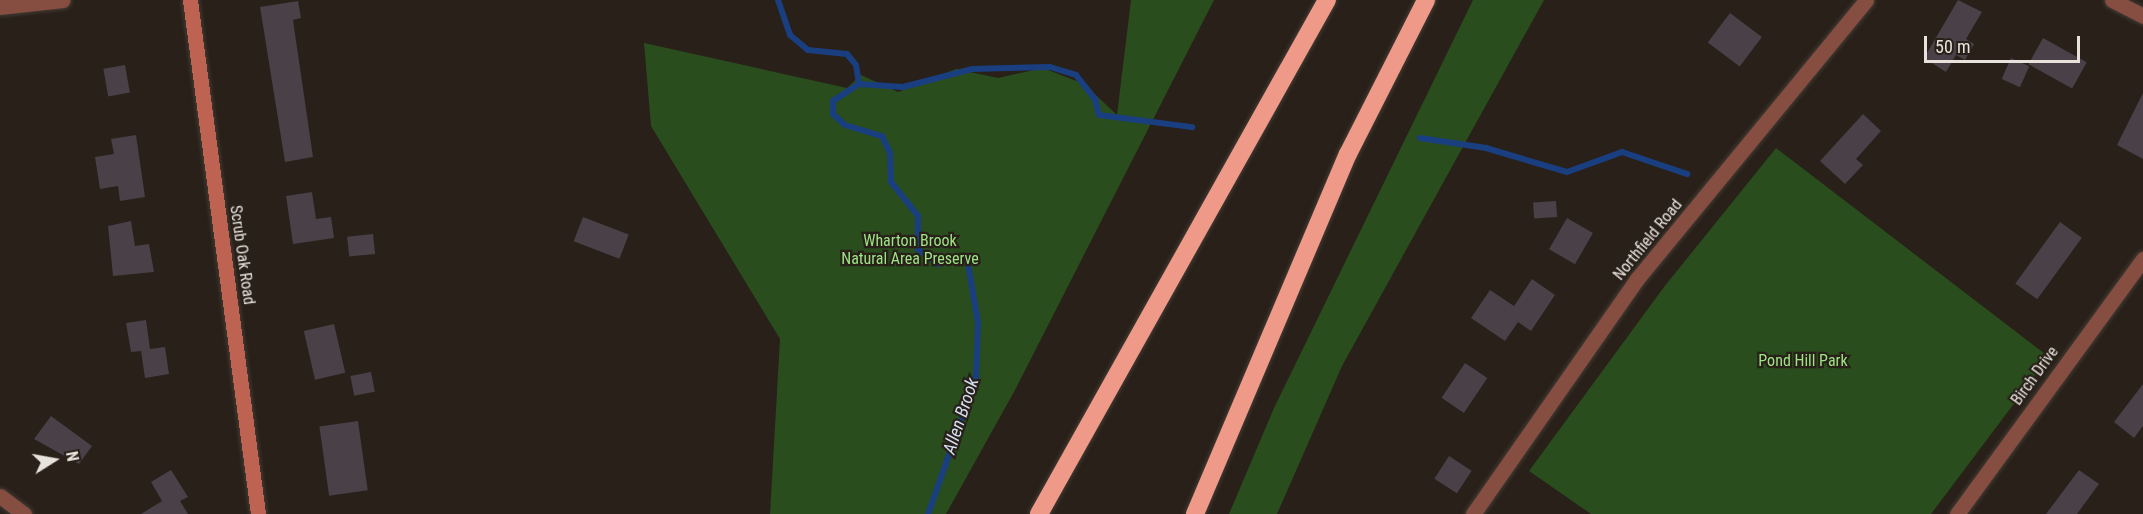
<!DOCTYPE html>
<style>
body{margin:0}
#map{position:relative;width:2143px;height:514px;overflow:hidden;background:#282019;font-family:"Roboto Condensed",sans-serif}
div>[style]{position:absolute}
.green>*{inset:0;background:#294d1d}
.stream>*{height:6px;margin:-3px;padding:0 3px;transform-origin:3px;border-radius:3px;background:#1a3f80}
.building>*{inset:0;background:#494048;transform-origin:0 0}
.roads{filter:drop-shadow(0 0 2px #433b34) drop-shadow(0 0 2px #433b34)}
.minor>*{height:15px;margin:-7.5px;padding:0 7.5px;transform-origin:7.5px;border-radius:7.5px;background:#864d41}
.tertiary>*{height:15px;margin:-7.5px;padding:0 7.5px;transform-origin:7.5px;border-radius:7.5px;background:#864d41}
.secondary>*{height:15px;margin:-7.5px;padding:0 7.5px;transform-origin:7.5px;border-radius:7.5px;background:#be6251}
.motorway>*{height:18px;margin:-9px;padding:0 9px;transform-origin:9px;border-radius:9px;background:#ef9988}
span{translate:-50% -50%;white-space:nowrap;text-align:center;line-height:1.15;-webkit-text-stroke:4.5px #282019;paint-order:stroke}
.street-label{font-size:16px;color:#e7e2dc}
.park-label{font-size:16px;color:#9ce584}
.water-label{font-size:18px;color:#d4dff3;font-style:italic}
.north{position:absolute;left:24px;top:430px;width:60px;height:60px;-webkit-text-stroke:4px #282019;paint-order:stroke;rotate:79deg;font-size:16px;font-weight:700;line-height:24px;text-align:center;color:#e7e2dc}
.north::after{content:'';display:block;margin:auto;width:21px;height:27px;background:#e7e2dc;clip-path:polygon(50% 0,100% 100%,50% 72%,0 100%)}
.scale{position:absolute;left:1924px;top:36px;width:156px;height:27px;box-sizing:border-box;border:3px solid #e7e2dc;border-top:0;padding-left:8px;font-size:18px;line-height:21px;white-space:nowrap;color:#e7e2dc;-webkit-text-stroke:4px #282019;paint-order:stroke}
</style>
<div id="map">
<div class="green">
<i style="clip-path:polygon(1131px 0,1214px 0,1015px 390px,946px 514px,770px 514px,780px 339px,651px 126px,644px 43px,847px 88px,861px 75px,898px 92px,956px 69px,998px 78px,1043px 68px,1084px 84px,1117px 115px)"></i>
<i style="clip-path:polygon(1473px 0,1544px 0,1342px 366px,1277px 514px,1229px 514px,1274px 408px)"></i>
<i style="clip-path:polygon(1776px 148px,2049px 357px,1931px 514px,1591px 514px,1529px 471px,1664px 287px)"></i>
</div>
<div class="stream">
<i style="left:778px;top:0;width:37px;rotate:71deg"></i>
<i style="left:790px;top:35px;width:23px;rotate:40deg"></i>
<i style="left:808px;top:50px;width:39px;rotate:6deg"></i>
<i style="left:847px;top:54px;width:14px;rotate:51deg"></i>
<i style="left:856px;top:65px;width:19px;rotate:81deg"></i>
<i style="left:859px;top:84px;width:31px;rotate:147deg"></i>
<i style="left:833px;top:101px;width:13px;rotate:90deg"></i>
<i style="left:833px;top:114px;width:16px;rotate:43deg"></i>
<i style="left:845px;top:125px;width:39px;rotate:17deg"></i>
<i style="left:882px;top:136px;width:19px;rotate:65deg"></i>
<i style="left:890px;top:153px;width:29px;rotate:88deg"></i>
<i style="left:891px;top:182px;width:43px;rotate:51.5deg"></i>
<i style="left:918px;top:216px;width:33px;rotate:90deg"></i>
<i style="left:918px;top:249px;width:25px;rotate:37deg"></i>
<i style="left:938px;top:264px;width:30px;rotate:-12deg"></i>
<i style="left:967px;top:258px;width:66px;rotate:80.4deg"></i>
<i style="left:978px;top:323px;width:55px;rotate:92.1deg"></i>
<i style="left:976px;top:378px;width:144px;rotate:109.4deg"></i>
<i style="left:859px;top:84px;width:44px;rotate:3.9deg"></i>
<i style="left:903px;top:87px;width:71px;rotate:-14.6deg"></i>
<i style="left:972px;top:69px;width:78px;rotate:-1.5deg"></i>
<i style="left:1050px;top:67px;width:27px;rotate:17deg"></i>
<i style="left:1076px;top:75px;width:31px;rotate:52deg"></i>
<i style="left:1095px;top:99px;width:16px;rotate:76deg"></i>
<i style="left:1099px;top:115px;width:94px;rotate:7.4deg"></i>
<i style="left:1420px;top:138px;width:67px;rotate:8.6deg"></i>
<i style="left:1486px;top:148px;width:84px;rotate:16.5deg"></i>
<i style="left:1567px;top:172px;width:59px;rotate:-20deg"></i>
<i style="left:1622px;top:152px;width:69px;rotate:18.7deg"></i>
</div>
<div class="building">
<i style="clip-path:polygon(1958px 0,1982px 12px,1966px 39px,1974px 44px,1965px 60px,1956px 55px,1946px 72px,1924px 58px)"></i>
<i style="clip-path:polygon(298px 1px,301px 18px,293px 20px,313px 157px,285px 162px,260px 7px)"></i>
<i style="left:1730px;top:13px;width:40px;height:37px;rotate:37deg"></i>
<i style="left:2043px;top:38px;width:50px;height:30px;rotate:29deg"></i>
<i style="left:2011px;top:58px;width:20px;height:23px;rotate:24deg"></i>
<i style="left:125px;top:65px;width:28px;height:22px;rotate:80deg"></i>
<i style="clip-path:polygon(2143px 93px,2143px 159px,2117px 145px)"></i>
<i style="clip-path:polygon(1863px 114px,1881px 131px,1856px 159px,1863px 165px,1845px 184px,1820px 161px)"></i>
<i style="clip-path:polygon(136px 135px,145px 197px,120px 201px,118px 186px,100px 189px,95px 157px,114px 154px,111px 139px)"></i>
<i style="clip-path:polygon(312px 192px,316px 219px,331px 217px,334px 238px,293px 244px,286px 196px)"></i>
<i style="left:1556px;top:201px;width:16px;height:23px;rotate:86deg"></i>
<i style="left:583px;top:217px;width:49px;height:26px;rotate:21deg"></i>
<i style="left:1567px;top:218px;width:30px;height:36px;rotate:30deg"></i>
<i style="clip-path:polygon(131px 221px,135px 246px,149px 244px,154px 272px,113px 276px,108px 226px)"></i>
<i style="left:2060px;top:222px;width:27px;height:76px;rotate:36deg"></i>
<i style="left:373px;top:234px;width:20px;height:26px;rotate:84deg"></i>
<i style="clip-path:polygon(1532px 279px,1555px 295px,1531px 331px,1518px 322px,1505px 341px,1471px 318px,1490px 290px,1514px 306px)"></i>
<i style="clip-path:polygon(146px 320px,150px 349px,165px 347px,169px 374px,145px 378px,141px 351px,131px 352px,126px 323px)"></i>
<i style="left:334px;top:324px;width:50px;height:31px;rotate:77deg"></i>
<i style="left:1465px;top:363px;width:27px;height:42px;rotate:34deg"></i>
<i style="left:371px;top:372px;width:20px;height:21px;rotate:79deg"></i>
<i style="clip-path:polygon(2143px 384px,2143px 426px,2134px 438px,2114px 422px)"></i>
<i style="clip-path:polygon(51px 416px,92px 446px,79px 464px,34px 439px)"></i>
<i style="left:358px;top:421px;width:70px;height:39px;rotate:82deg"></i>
<i style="left:1449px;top:456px;width:27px;height:27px;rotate:33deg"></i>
<i style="clip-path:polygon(171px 470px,188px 497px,180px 501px,188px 514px,141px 514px,162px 501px,151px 482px)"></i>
<i style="clip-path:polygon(2079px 470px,2099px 484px,2077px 514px,2046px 514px)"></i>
</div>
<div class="roads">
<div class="minor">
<i style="left:2112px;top:0;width:35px;rotate:27deg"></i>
<i style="left:0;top:7px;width:63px;rotate:-6.3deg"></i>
<i style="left:1957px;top:514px;width:316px;rotate:-53.9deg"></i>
</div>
<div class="tertiary">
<i style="left:0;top:496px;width:30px;rotate:37deg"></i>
<i style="left:1473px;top:514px;width:287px;rotate:-55.1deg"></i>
<i style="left:1637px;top:279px;width:361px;rotate:-50.6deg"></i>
</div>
<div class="secondary">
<i style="left:190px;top:0;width:518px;rotate:82.46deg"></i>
</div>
<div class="motorway">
<i style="left:1039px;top:514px;width:589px;rotate:-60.74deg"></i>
<i style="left:1195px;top:514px;width:391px;rotate:-67deg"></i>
<i style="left:1348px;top:154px;width:173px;rotate:-63.1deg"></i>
</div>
</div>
<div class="street-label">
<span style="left:1648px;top:240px;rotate:-51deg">Northfield Road</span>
<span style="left:242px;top:255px;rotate:82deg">Scrub Oak Road</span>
<span style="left:2035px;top:376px;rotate:-54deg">Birch Drive</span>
</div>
<div class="park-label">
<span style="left:910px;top:250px">Wharton Brook<br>Natural Area Preserve</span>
<span style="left:1803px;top:361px">Pond Hill Park</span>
</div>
<div class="water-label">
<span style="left:961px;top:416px;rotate:-72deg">Allen Brook</span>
</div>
<div class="north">N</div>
<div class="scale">50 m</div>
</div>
